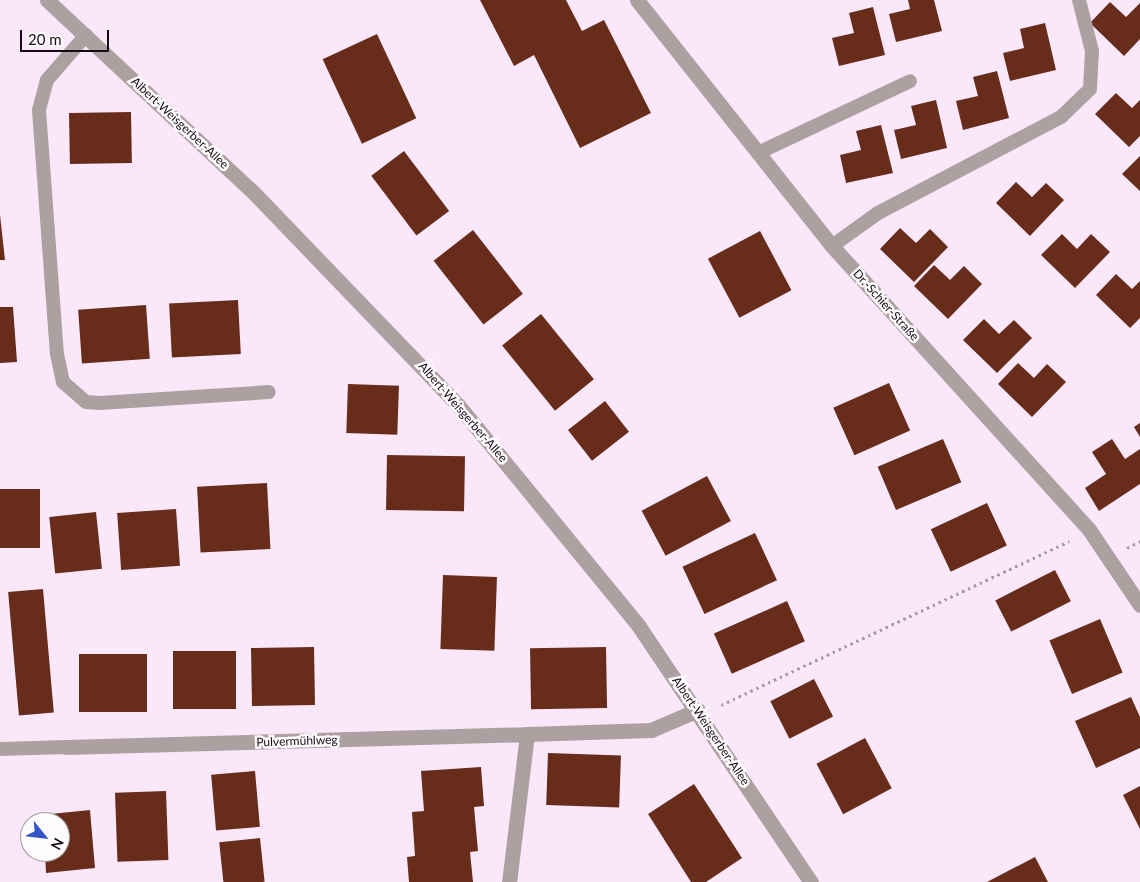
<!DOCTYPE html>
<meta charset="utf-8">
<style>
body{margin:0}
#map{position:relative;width:1140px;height:882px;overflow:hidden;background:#fae8fa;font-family:Lato,sans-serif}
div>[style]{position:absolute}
.building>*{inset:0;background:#682c1b;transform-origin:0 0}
.path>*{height:3px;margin-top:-1.5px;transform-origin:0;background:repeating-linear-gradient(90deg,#a699a6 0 2.5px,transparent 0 6.5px)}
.lane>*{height:14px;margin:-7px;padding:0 7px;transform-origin:7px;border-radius:7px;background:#aca0a0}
.street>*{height:15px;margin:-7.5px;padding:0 7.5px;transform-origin:7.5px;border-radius:7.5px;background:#aca0a0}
span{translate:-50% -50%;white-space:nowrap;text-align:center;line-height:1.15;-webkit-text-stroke:5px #fefbfe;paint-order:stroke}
.street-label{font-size:12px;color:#140e14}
.north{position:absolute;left:20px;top:812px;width:50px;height:50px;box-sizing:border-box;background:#fefbfe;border:1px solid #a09ca0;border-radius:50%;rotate:119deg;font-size:14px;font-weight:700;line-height:20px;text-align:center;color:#140e14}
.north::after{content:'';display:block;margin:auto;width:18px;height:22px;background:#3455c6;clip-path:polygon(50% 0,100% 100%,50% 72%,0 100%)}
.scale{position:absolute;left:20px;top:30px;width:89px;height:22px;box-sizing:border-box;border:2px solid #140e14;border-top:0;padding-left:6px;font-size:15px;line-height:18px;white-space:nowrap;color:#140e14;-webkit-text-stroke:4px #fefbfe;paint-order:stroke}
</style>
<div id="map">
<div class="building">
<i style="clip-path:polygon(480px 0,566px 0,582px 31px,604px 20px,651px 113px,580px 148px,534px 55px,514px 66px)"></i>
<i style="clip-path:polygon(908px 0,934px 0,942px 31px,896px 42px,889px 14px,910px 9px)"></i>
<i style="clip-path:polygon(1110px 2px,1126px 17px,1140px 3px,1140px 39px,1124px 56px,1090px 23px)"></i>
<i style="clip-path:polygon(873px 7px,885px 55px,839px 66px,832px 38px,854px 33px,849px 13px)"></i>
<i style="clip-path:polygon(1045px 23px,1056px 70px,1010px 81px,1003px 53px,1024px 48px,1020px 29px)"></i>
<i style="left:377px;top:34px;width:93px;height:60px;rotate:65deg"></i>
<i style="clip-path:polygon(997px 71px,1009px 118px,963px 130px,956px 101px,978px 96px,973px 77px)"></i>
<i style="clip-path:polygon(1116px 93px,1132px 108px,1140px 100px,1140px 136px,1129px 147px,1095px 114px)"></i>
<i style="clip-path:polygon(936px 100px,947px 148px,901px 159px,894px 130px,916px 125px,911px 106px)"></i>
<i style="left:131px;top:112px;width:51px;height:62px;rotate:89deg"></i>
<i style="clip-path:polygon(881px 125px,893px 173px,846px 183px,840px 155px,861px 150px,856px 131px)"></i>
<i style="left:404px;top:151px;width:75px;height:41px;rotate:53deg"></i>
<i style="clip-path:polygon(1140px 156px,1140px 191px,1122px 174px)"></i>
<i style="clip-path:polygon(1016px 182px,1032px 197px,1046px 183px,1064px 200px,1030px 236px,996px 203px)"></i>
<i style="clip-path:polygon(0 215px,5px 260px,0 260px)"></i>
<i style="clip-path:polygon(900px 228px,916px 243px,930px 229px,948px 247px,914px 282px,880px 249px)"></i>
<i style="left:473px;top:230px;width:81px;height:50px;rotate:52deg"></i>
<i style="left:760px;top:231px;width:67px;height:59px;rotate:62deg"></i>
<i style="clip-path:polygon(1062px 234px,1077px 249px,1091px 234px,1110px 252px,1075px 288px,1041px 255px)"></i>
<i style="clip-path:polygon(934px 265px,950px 280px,964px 266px,982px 284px,948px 319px,914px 286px)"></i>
<i style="clip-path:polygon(1116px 274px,1132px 289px,1140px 281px,1140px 318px,1130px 328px,1096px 295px)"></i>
<i style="left:238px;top:300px;width:54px;height:69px;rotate:87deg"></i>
<i style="left:146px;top:305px;width:54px;height:68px;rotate:86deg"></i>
<i style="clip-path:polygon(0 307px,13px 307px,17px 362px,0 363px)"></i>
<i style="left:541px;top:314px;width:84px;height:50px;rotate:51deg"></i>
<i style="clip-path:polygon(984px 319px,999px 334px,1014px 320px,1032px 338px,997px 373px,963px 340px)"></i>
<i style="clip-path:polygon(1018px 363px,1034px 378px,1047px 364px,1066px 382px,1032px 417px,998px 384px)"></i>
<i style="left:889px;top:383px;width:52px;height:61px;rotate:66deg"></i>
<i style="left:348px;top:384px;width:51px;height:49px;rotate:2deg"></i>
<i style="left:605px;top:401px;width:39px;height:47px;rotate:52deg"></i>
<i style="clip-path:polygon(1140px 423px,1140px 437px,1134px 427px)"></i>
<i style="left:943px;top:439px;width:47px;height:71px;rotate:67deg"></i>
<i style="clip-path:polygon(1112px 439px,1125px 459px,1140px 449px,1140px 484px,1099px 511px,1085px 488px,1106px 474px,1092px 452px)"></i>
<i style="left:387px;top:455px;width:78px;height:55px;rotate:1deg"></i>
<i style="left:707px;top:476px;width:51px;height:74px;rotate:62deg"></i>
<i style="left:267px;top:483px;width:66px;height:70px;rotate:87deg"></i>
<i style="left:0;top:489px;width:40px;height:59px"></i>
<i style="left:987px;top:503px;width:47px;height:62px;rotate:65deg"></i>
<i style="left:176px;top:509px;width:57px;height:59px;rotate:86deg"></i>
<i style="left:96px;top:512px;width:57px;height:47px;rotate:84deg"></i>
<i style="left:755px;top:533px;width:52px;height:80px;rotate:65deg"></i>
<i style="left:1055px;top:570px;width:35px;height:67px;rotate:63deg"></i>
<i style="left:443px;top:575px;width:54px;height:74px;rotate:2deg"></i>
<i style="left:43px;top:589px;width:124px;height:35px;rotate:85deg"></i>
<i style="left:787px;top:601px;width:44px;height:80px;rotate:66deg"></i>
<i style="left:1100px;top:619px;width:58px;height:55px;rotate:67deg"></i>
<i style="left:314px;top:647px;width:58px;height:63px;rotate:89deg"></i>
<i style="left:606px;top:647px;width:61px;height:76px;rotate:89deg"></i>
<i style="left:173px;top:651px;width:63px;height:58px"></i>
<i style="left:79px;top:654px;width:68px;height:58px"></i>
<i style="left:814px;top:679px;width:42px;height:49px;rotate:63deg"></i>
<i style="clip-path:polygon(1131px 697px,1140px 717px,1140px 748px,1096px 768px,1075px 721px)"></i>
<i style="left:865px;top:738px;width:57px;height:55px;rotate:62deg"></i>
<i style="left:548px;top:753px;width:73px;height:52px;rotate:2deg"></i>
<i style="clip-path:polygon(481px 767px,484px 806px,474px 807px,478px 851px,470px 852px,473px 882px,409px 882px,407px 857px,415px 856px,412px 812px,424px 811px,421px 771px)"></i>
<i style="left:255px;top:771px;width:56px;height:44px;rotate:85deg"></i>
<i style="clip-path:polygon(694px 784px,742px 858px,706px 882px,691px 882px,648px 814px)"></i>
<i style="clip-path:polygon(1140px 786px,1140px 829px,1123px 795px)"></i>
<i style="left:166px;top:791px;width:69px;height:51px;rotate:88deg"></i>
<i style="clip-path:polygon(90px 810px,95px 868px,46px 873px,45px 852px,60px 852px,60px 822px,42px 822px,41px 815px)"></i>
<i style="left:260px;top:838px;width:44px;height:41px;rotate:84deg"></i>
<i style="clip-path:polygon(1035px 857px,1048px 882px,987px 882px)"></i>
</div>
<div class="path">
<i style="left:1127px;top:548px;width:15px;rotate:-28deg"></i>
<i style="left:721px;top:705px;width:385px;rotate:-25.2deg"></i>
</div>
<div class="lane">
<i style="left:86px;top:35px;width:60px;rotate:130.9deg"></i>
<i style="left:47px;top:80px;width:31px;rotate:105deg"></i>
<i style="left:39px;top:110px;width:245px;rotate:85.8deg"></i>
<i style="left:57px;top:354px;width:29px;rotate:78deg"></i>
<i style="left:63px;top:382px;width:30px;rotate:41deg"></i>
<i style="left:86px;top:402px;width:14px;rotate:4deg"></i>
<i style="left:100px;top:403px;width:169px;rotate:-3.7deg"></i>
<i style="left:758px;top:153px;width:168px;rotate:-25.3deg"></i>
<i style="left:832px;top:246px;width:57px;rotate:-35.7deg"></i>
<i style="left:878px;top:213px;width:207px;rotate:-27.7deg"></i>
<i style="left:1061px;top:117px;width:40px;rotate:-44deg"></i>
<i style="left:1090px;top:89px;width:38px;rotate:-87deg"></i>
<i style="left:1092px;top:51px;width:53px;rotate:-104.3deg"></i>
<i style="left:0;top:749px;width:66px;rotate:-1.7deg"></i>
</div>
<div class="street">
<i style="left:47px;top:0;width:282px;rotate:43deg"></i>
<i style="left:253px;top:192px;width:296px;rotate:46.1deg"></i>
<i style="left:458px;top:405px;width:284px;rotate:50.7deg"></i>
<i style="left:638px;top:625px;width:310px;rotate:56.1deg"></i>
<i style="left:637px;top:0;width:314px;rotate:51.6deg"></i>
<i style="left:832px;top:246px;width:384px;rotate:47.8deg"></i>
<i style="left:1090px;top:531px;width:89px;rotate:56deg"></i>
<i style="left:527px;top:734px;width:124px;rotate:-1.8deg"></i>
<i style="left:651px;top:730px;width:51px;rotate:-23.1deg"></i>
<i style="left:66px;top:747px;width:461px;rotate:-1.6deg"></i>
<i style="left:527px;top:734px;width:149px;rotate:96.9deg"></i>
</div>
<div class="street-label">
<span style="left:180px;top:123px;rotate:43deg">Albert-Weisgerber-Allee</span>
<span style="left:886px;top:305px;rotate:48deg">Dr.-Schier-Straße</span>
<span style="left:463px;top:412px;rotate:49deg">Albert-Weisgerber-Allee</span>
<span style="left:711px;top:731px;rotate:56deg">Albert-Weisgerber-Allee</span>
<span style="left:297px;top:741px;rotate:-2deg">Pulvermühlweg</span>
</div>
<div class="north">N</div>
<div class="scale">20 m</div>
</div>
